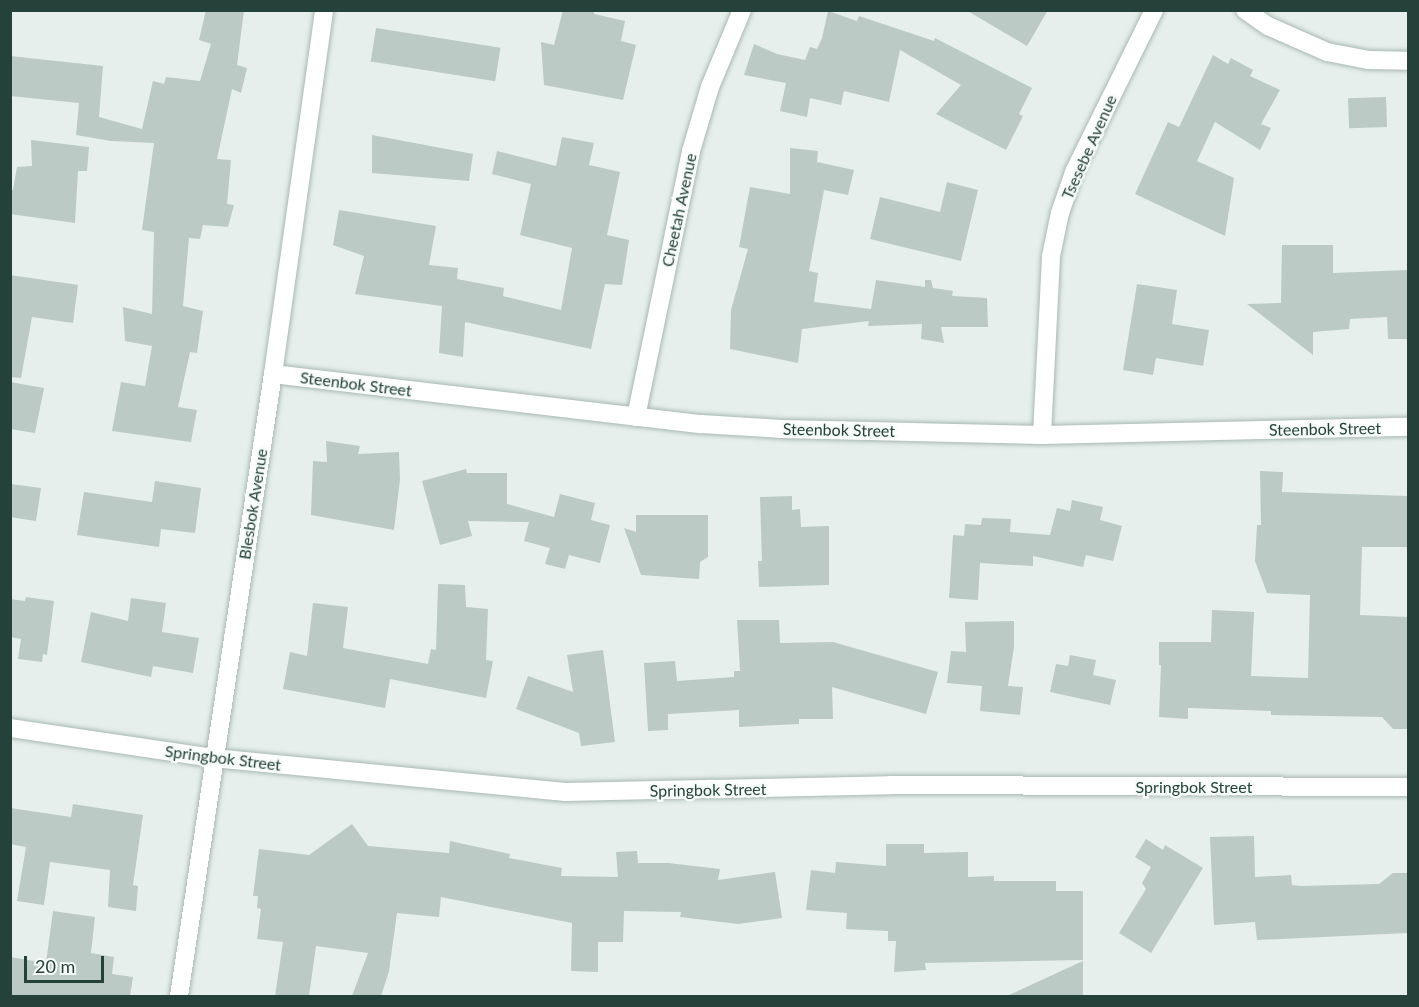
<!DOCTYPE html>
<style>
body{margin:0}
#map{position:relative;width:1419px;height:1007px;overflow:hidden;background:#e6efeb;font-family:Lato,sans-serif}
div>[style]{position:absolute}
.building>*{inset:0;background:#bbcac4;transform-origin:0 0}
.roads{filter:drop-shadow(0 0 2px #a8b8b2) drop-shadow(0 0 2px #a8b8b2)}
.street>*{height:18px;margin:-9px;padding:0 9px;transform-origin:9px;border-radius:9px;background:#fff}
span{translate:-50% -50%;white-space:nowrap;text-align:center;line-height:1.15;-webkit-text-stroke:5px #f7fbf9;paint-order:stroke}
.street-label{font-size:16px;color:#24423a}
.frame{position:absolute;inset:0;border:12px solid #24423a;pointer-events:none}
.scale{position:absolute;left:24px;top:956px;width:80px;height:27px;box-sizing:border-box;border:3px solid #24423a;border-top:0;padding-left:8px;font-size:18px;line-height:21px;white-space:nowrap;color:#24423a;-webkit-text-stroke:4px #f7fbf9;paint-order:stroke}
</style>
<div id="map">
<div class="building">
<i style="clip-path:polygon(206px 10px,244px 10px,237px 65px,247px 68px,241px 93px,232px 89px,217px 159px,231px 160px,227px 204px,234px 205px,228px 227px,203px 225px,200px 239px,189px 238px,183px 306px,203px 311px,197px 353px,190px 352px,178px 407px,197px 410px,191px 442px,112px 431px,121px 382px,145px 386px,152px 346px,125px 341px,123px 307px,152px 314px,154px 232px,142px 230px,154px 143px,111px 141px,76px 135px,79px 103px,10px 96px,10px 56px,103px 66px,99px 117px,142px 129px,153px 81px,164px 84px,166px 77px,200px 81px,211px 44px,199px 40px)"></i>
<i style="clip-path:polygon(563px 10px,594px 10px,594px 14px,625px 21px,621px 41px,636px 45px,623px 100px,544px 85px,541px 42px,554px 45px)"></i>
<i style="clip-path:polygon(966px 10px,1048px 10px,1027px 46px)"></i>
<i style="clip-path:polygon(828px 11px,857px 21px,859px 16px,934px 41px,935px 38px,1032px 88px,1019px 114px,1023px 116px,1006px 150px,936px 114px,961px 85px,900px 50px,889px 102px,844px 91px,841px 105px,810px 98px,807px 117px,780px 111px,786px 83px,744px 75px,754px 44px,777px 54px,805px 60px,810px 47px,817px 49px,822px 38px)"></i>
<i style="left:376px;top:28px;width:126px;height:34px;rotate:9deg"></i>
<i style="clip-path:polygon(1213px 55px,1228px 64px,1231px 58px,1253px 70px,1250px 76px,1280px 90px,1261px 124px,1271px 128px,1260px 150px,1215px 122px,1197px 161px,1234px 178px,1225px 236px,1135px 194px,1168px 122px,1179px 127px)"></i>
<i style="left:1386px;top:97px;width:30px;height:38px;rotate:88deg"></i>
<i style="clip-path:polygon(372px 135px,473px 154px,469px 181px,372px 173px)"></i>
<i style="clip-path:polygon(562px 137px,594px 143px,589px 165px,620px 172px,607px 235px,629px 240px,622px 285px,605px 284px,591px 349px,465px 322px,463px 357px,439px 353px,442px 306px,355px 294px,364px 256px,333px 245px,339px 210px,436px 226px,429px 265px,458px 268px,457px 279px,504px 288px,503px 296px,561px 310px,572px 248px,520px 235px,531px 184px,492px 174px,497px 151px,556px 166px)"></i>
<i style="clip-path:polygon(31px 140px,89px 147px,87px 171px,78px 171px,75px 223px,10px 214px,10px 190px,13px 190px,17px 167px,32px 166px)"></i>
<i style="clip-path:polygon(790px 148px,818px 151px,817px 162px,854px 170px,848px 195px,824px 190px,809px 271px,818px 273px,814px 302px,871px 309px,876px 280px,925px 287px,925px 280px,931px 280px,933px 288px,953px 291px,952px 296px,987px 298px,988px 327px,941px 327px,944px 343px,921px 339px,922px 324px,868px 326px,869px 321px,802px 329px,798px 363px,730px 349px,731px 310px,748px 249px,739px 247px,750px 187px,790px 194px)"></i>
<i style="clip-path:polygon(947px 182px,978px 190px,961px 261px,870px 239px,880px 197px,940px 212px)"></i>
<i style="clip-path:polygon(1282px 245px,1333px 245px,1333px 273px,1408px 270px,1408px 339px,1388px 339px,1387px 317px,1350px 319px,1349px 329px,1313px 332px,1313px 355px,1247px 304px,1281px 303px)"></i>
<i style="clip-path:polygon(10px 275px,78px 285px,73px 323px,32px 317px,21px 378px,10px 377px)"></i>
<i style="clip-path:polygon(1137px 284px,1177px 290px,1172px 324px,1209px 330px,1203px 366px,1156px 358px,1153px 375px,1123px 370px)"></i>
<i style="clip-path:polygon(10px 382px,44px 388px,35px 433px,10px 429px)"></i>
<i style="clip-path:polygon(326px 441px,360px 446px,358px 454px,399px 452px,400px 479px,394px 530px,311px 515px,313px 461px,327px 462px)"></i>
<i style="clip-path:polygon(466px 469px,467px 473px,507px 473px,507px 504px,554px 517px,560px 494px,595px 503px,591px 520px,610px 525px,600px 563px,569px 555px,565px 569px,545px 564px,550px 548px,524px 541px,529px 522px,468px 521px,472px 536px,440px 545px,422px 481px)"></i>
<i style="clip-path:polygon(1260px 471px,1283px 472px,1282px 492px,1408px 496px,1408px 547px,1362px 547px,1360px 615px,1408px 617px,1408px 729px,1393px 729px,1382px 717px,1271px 715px,1271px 711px,1188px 708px,1188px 719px,1159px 717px,1161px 665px,1159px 665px,1159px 642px,1211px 642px,1212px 610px,1254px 612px,1251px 676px,1308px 678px,1310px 595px,1267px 593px,1255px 561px,1257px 525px,1261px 525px)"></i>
<i style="clip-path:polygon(155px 481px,201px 488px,195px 533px,161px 529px,159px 547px,77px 535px,84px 492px,152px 502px)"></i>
<i style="clip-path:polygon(10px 484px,41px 488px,36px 521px,10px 517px)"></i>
<i style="clip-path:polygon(792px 496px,792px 510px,800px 509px,801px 527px,829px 526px,829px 585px,759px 587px,758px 561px,762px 561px,760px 497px)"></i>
<i style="clip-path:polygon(1072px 500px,1103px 507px,1100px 520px,1122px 526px,1113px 561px,1086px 555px,1083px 567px,1033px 556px,1033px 566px,980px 563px,978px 600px,949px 598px,953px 535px,964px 536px,965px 524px,981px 525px,982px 518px,1011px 519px,1010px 532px,1050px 535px,1057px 508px,1070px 511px)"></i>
<i style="clip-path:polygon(636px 515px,708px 515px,708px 557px,700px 562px,699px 579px,641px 575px,624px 528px,636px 532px)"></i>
<i style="clip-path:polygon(438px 584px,465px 585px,466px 607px,488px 609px,486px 660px,493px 661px,486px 698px,390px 679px,385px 708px,283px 689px,290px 652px,307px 656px,313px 603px,348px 607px,343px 648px,428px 664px,431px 649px,436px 650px)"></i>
<i style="clip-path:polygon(26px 597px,54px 601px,47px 655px,43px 654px,42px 662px,18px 659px,21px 639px,10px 637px,10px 599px,25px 601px)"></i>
<i style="clip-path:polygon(131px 598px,166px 603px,162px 632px,199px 638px,193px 673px,153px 666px,151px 677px,81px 662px,91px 612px,128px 621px)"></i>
<i style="clip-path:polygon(737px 620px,779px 620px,780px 643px,833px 642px,938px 672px,926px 714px,832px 687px,833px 719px,799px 719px,799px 724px,739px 727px,739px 710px,668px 714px,668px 730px,648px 731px,644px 663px,675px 661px,677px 681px,734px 677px,734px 671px,740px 671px)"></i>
<i style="clip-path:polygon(1014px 621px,1014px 647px,1008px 686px,1023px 687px,1020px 715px,980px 711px,982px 686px,947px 683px,951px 651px,966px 652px,965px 622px)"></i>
<i style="clip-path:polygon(603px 650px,615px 742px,581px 746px,579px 733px,516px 709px,528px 676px,573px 692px,567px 655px)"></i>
<i style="clip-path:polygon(1070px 655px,1096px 660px,1093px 675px,1116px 680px,1110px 705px,1050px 692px,1056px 664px,1068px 666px)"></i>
<i style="clip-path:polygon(73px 804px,143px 815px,133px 885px,138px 886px,136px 911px,108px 907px,110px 870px,50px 862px,44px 905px,17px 901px,26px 847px,10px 844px,10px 808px,71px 817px)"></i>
<i style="clip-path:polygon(352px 824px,368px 846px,449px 853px,450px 841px,510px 854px,509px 858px,562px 868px,561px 876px,618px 877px,616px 852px,637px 851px,638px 863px,668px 863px,720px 869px,718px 880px,775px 872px,782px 918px,738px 924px,680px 917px,681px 912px,624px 911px,623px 942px,598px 942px,598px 972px,571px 971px,572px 923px,441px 897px,439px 917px,397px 913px,389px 971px,381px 996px,352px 996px,368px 953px,316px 946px,309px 996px,275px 996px,283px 942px,257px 939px,261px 909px,257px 908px,258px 896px,253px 896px,259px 849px,309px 855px)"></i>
<i style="clip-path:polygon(1254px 836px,1255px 877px,1291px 875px,1292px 885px,1301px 886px,1379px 884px,1393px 873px,1408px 873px,1408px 933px,1257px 940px,1255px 922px,1214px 925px,1210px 837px)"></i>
<i style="clip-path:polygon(1146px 839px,1163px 850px,1165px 845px,1203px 868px,1151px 953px,1119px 933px,1146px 889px,1142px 883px,1151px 867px,1135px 857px)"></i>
<i style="clip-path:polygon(886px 844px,924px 844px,924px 853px,968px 852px,968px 877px,994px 876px,994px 881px,1056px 881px,1056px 891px,1083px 891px,1083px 960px,925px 963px,926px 970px,894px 972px,896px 941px,888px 941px,888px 931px,846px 929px,847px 913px,806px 910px,811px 870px,835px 873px,836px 862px,886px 866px)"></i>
<i style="clip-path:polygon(53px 911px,95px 917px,91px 953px,114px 957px,112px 974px,133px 977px,130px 996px,10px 996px,10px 957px,46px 963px)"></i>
<i style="clip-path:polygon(1083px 961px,1083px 996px,1007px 996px)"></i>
</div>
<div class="roads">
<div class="street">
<i style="left:1245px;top:10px;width:28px;rotate:35deg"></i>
<i style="left:1268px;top:26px;width:64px;rotate:23.8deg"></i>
<i style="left:1327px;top:52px;width:43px;rotate:10.8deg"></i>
<i style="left:1369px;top:60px;width:39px;rotate:1deg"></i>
<i style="left:273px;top:374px;width:431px;rotate:6.7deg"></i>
<i style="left:701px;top:424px;width:81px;rotate:3.5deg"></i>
<i style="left:782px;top:429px;width:260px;rotate:1.3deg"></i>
<i style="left:1042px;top:435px;width:366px;rotate:-1.3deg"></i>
<i style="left:636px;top:417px;width:272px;rotate:-78.3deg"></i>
<i style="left:691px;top:151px;width:67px;rotate:-73.5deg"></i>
<i style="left:710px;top:87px;width:83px;rotate:-67.4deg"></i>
<i style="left:1042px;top:435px;width:179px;rotate:-87.1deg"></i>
<i style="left:1051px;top:256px;width:44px;rotate:-78.2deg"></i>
<i style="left:1060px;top:213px;width:43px;rotate:-71.1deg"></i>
<i style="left:1074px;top:172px;width:181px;rotate:-63.7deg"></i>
<i style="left:10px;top:728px;width:205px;rotate:8.4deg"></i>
<i style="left:213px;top:758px;width:354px;rotate:5.5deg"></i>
<i style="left:565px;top:792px;width:325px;rotate:-1.2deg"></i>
<i style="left:890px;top:785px;width:518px;rotate:0.22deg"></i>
<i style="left:179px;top:996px;width:629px;rotate:-81.41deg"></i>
<i style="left:273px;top:374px;width:368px;rotate:-82deg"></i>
</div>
</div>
<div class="street-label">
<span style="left:1089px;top:147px;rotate:-66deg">Tsesebe Avenue</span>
<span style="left:679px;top:210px;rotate:-78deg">Cheetah Avenue</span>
<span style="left:356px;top:384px;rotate:7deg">Steenbok Street</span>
<span style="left:1325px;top:429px;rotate:-1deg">Steenbok Street</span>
<span style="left:839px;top:430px;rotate:1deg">Steenbok Street</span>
<span style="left:253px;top:504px;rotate:-81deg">Blesbok Avenue</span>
<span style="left:223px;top:758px;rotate:7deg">Springbok Street</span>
<span style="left:1194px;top:787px">Springbok Street</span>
<span style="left:708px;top:790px;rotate:-1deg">Springbok Street</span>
</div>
<div class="frame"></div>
<div class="scale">20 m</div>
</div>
